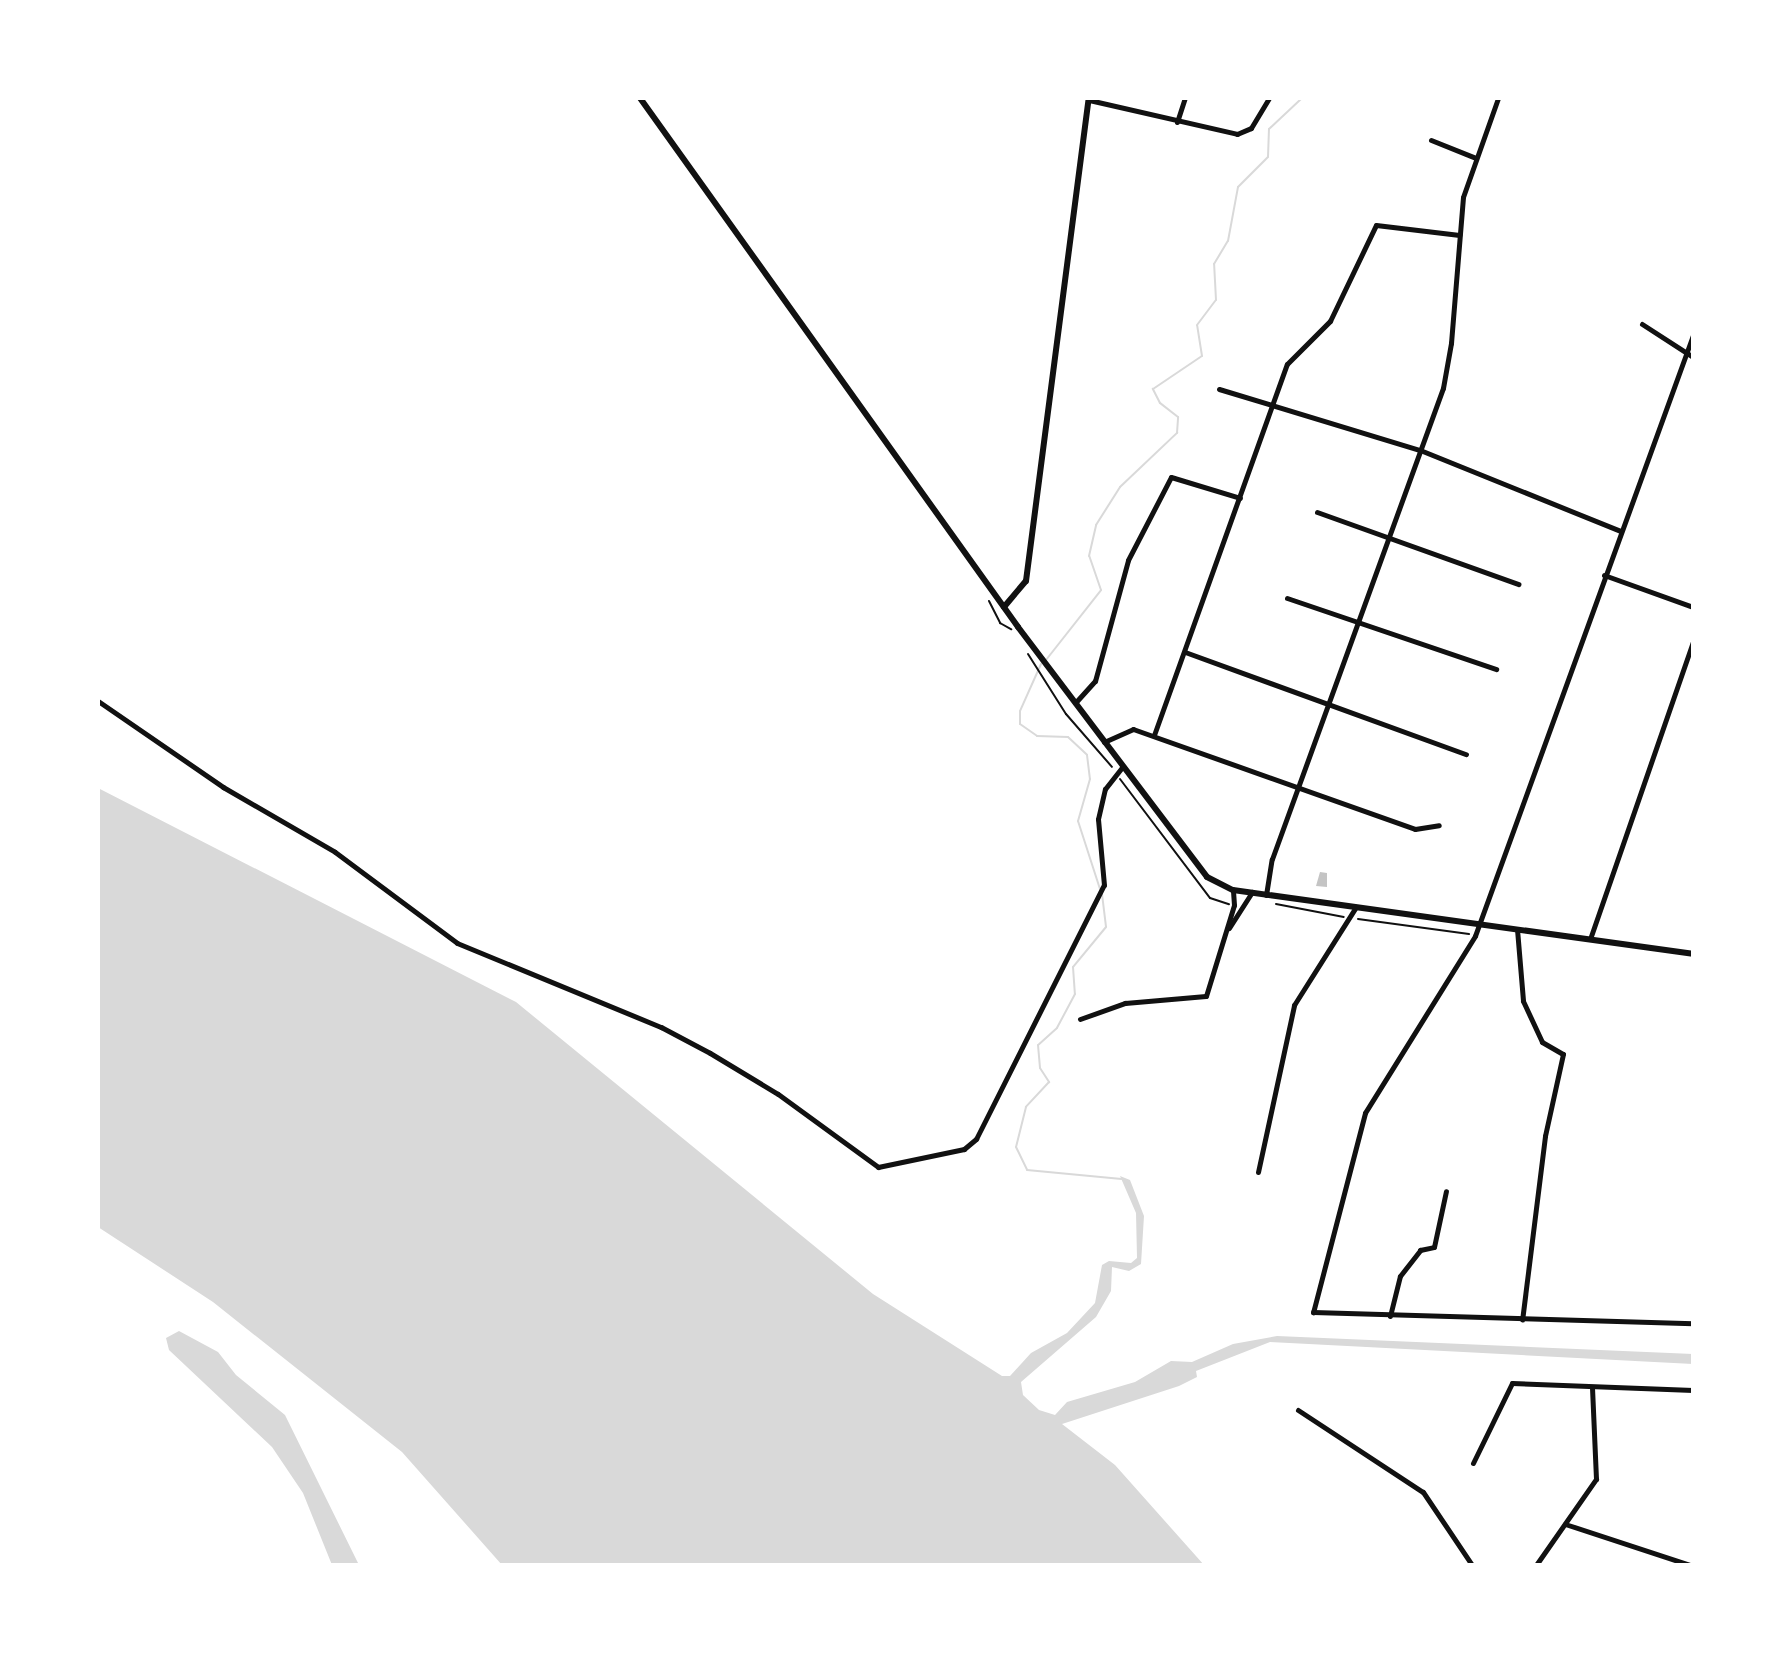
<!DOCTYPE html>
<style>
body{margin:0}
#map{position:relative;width:1791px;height:1663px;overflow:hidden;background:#fff;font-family:"IBM Plex Serif",serif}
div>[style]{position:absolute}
.water>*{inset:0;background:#d9d9d9}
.stream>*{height:2px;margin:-1px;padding:0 1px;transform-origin:1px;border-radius:1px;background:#d9d9d9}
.building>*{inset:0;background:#c4c4c4}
.path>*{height:2px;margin:-1px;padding:0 1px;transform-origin:1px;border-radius:1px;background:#111}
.minor>*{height:5px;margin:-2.5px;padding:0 2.5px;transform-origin:2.5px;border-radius:2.5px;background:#111}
.tertiary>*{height:6px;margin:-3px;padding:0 3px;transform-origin:3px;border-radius:3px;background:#111}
span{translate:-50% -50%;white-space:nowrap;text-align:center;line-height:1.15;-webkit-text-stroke:6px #fff;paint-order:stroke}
.frame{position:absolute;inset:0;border:100px solid #fff;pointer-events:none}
</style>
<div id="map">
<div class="water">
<i style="clip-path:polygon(98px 788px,516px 1002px,873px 1294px,1002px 1376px,1010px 1376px,1031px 1353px,1067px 1333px,1095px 1303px,1102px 1265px,1109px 1261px,1131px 1263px,1137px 1258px,1136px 1213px,1120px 1176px,1130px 1180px,1144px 1216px,1141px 1264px,1129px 1271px,1112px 1267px,1111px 1291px,1096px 1317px,1021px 1382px,1023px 1395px,1039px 1410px,1055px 1415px,1067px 1402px,1135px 1382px,1171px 1361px,1192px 1362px,1233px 1344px,1277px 1336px,1693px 1354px,1693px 1364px,1270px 1342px,1196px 1371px,1197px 1377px,1179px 1386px,1062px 1424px,1115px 1465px,1204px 1565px,502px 1565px,402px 1452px,213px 1302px,98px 1227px)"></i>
<i style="clip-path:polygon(179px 1331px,218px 1352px,236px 1375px,285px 1415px,359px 1565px,332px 1565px,303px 1493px,272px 1447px,169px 1350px,166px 1338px)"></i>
</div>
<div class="stream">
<i style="left:1046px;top:660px;width:89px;rotate:-51.8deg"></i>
<i style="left:1101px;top:590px;width:36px;rotate:-109deg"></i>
<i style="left:1089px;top:556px;width:32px;rotate:-77deg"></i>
<i style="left:1096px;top:525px;width:45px;rotate:-57.7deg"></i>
<i style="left:1120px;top:487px;width:79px;rotate:-43.5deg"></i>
<i style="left:1177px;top:433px;width:16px;rotate:-86deg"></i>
<i style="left:1178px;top:417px;width:23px;rotate:-142deg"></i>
<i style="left:1160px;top:403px;width:16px;rotate:-117deg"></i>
<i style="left:1153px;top:389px;width:59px;rotate:-34deg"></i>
<i style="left:1202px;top:356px;width:31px;rotate:-99deg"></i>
<i style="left:1197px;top:325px;width:31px;rotate:-53deg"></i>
<i style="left:1216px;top:300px;width:36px;rotate:-93deg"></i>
<i style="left:1214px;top:264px;width:27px;rotate:-59deg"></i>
<i style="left:1228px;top:241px;width:55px;rotate:-79.5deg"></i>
<i style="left:1238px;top:187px;width:42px;rotate:-45deg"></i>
<i style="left:1268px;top:157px;width:28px;rotate:-88deg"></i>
<i style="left:1269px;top:129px;width:45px;rotate:-43.2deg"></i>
<i style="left:1041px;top:664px;width:51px;rotate:114.1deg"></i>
<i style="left:1020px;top:711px;width:13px;rotate:90deg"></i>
<i style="left:1020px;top:724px;width:21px;rotate:35deg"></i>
<i style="left:1037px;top:736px;width:31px;rotate:2deg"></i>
<i style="left:1068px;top:737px;width:26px;rotate:43deg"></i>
<i style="left:1087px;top:755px;width:24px;rotate:83deg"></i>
<i style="left:1090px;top:779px;width:44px;rotate:105.9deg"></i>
<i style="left:1078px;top:821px;width:71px;rotate:72.1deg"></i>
<i style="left:1102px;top:894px;width:33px;rotate:83deg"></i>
<i style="left:1106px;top:927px;width:52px;rotate:129.5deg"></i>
<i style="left:1073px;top:967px;width:27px;rotate:86deg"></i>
<i style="left:1075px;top:994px;width:38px;rotate:118deg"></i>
<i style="left:1057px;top:1028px;width:25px;rotate:138deg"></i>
<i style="left:1038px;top:1045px;width:23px;rotate:85deg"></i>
<i style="left:1040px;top:1068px;width:17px;rotate:57deg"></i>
<i style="left:1049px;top:1082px;width:34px;rotate:133deg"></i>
<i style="left:1026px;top:1107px;width:41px;rotate:104deg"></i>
<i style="left:1016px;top:1147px;width:25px;rotate:64deg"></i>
<i style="left:1027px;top:1170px;width:95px;rotate:5.4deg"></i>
</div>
<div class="building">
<i style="clip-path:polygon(1320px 872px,1327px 873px,1327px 887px,1316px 886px)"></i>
</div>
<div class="path">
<i style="left:989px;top:601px;width:25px;rotate:63deg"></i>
<i style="left:1000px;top:623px;width:13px;rotate:29deg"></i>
<i style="left:1028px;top:654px;width:71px;rotate:57.7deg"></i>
<i style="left:1066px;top:714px;width:70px;rotate:49deg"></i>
<i style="left:1120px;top:779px;width:149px;rotate:52.9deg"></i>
<i style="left:1210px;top:898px;width:20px;rotate:18deg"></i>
<i style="left:1276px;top:904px;width:69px;rotate:10.8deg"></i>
<i style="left:1358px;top:919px;width:112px;rotate:7.7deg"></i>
</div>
<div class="minor">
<i style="left:1089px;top:100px;width:152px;rotate:12.9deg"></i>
<i style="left:1237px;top:134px;width:15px;rotate:-23deg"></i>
<i style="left:1251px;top:128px;width:35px;rotate:-59deg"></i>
<i style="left:1177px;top:122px;width:25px;rotate:-72deg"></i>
<i style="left:1431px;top:140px;width:48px;rotate:21.8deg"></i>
<i style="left:1642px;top:324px;width:61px;rotate:32.9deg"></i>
<i style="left:1693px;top:335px;width:639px;rotate:109.94deg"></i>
<i style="left:1475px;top:936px;width:208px;rotate:121.9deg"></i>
<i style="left:1365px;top:1113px;width:206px;rotate:104.6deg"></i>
<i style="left:1313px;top:1312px;width:380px;rotate:1.7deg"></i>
<i style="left:1219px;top:389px;width:210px;rotate:16.9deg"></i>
<i style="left:1420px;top:450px;width:216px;rotate:22deg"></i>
<i style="left:1317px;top:512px;width:214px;rotate:19.7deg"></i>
<i style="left:1604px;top:575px;width:95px;rotate:19.8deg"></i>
<i style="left:1287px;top:598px;width:221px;rotate:18.8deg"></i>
<i style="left:1185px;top:652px;width:299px;rotate:20deg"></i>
<i style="left:98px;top:701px;width:152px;rotate:34.5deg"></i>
<i style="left:223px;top:787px;width:129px;rotate:30.1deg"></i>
<i style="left:335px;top:852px;width:152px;rotate:36.7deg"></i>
<i style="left:457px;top:943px;width:221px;rotate:22.4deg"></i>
<i style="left:661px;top:1027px;width:55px;rotate:28deg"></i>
<i style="left:710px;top:1053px;width:79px;rotate:31.1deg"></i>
<i style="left:778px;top:1094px;width:124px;rotate:36.1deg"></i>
<i style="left:878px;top:1167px;width:88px;rotate:-11.8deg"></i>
<i style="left:964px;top:1149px;width:16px;rotate:-40deg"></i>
<i style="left:976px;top:1139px;width:284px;rotate:-63.3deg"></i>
<i style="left:1104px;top:885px;width:66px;rotate:-95.2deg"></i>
<i style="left:1098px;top:819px;width:31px;rotate:-77deg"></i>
<i style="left:1105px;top:789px;width:28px;rotate:-52deg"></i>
<i style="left:1075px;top:703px;width:30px;rotate:-48deg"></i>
<i style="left:1095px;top:681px;width:125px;rotate:-74.7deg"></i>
<i style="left:1128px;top:560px;width:93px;rotate:-62.6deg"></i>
<i style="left:1171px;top:477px;width:72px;rotate:16.9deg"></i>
<i style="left:1154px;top:735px;width:394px;rotate:-70.3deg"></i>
<i style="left:1287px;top:364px;width:61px;rotate:-45deg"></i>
<i style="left:1330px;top:321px;width:106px;rotate:-64.4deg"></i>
<i style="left:1376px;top:225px;width:84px;rotate:6.9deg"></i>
<i style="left:1104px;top:742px;width:32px;rotate:-24deg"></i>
<i style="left:1133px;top:729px;width:299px;rotate:19.5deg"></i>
<i style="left:1415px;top:829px;width:24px;rotate:-9deg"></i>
<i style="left:1266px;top:895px;width:36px;rotate:-81deg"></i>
<i style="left:1272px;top:859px;width:501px;rotate:-70.05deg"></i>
<i style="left:1443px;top:388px;width:46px;rotate:-79.9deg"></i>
<i style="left:1451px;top:343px;width:146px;rotate:-85.3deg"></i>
<i style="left:1463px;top:197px;width:105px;rotate:-70.5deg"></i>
<i style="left:1229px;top:928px;width:43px;rotate:-57.4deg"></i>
<i style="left:1517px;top:929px;width:72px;rotate:85.2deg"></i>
<i style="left:1523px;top:1001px;width:45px;rotate:65.1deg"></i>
<i style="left:1542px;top:1042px;width:24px;rotate:30deg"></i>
<i style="left:1563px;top:1054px;width:84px;rotate:102.4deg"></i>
<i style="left:1545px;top:1136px;width:185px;rotate:97.1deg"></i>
<i style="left:1590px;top:939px;width:314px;rotate:-70.9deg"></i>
<i style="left:1080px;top:1019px;width:48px;rotate:-19.6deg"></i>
<i style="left:1125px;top:1003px;width:81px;rotate:-4.9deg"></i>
<i style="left:1206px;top:996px;width:95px;rotate:-72.9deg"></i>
<i style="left:1234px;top:905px;width:15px;rotate:-94deg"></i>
<i style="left:1258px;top:1172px;width:171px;rotate:-77.8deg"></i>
<i style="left:1294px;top:1005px;width:116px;rotate:-57.7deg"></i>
<i style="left:1390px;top:1316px;width:41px;rotate:-76deg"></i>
<i style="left:1400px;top:1276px;width:33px;rotate:-52deg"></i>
<i style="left:1420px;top:1250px;width:14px;rotate:-12deg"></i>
<i style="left:1434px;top:1247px;width:57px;rotate:-77.9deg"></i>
<i style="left:1298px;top:1410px;width:149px;rotate:33.3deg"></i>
<i style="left:1423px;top:1492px;width:88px;rotate:56.1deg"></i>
<i style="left:1473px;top:1463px;width:89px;rotate:-64deg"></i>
<i style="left:1512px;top:1383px;width:181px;rotate:2.2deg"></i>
<i style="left:1565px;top:1524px;width:132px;rotate:18.2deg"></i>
<i style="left:1536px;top:1565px;width:105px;rotate:-55.1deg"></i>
<i style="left:1596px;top:1479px;width:91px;rotate:-92.5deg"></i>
</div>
<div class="tertiary">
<i style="left:640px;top:98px;width:650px;rotate:54.45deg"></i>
<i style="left:1018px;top:627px;width:313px;rotate:52.9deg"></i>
<i style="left:1207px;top:877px;width:29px;rotate:27deg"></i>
<i style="left:1233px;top:890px;width:464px;rotate:7.9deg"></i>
<i style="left:1004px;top:607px;width:34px;rotate:-50deg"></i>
<i style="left:1026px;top:581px;width:487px;rotate:-82.6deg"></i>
</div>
<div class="frame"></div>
</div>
